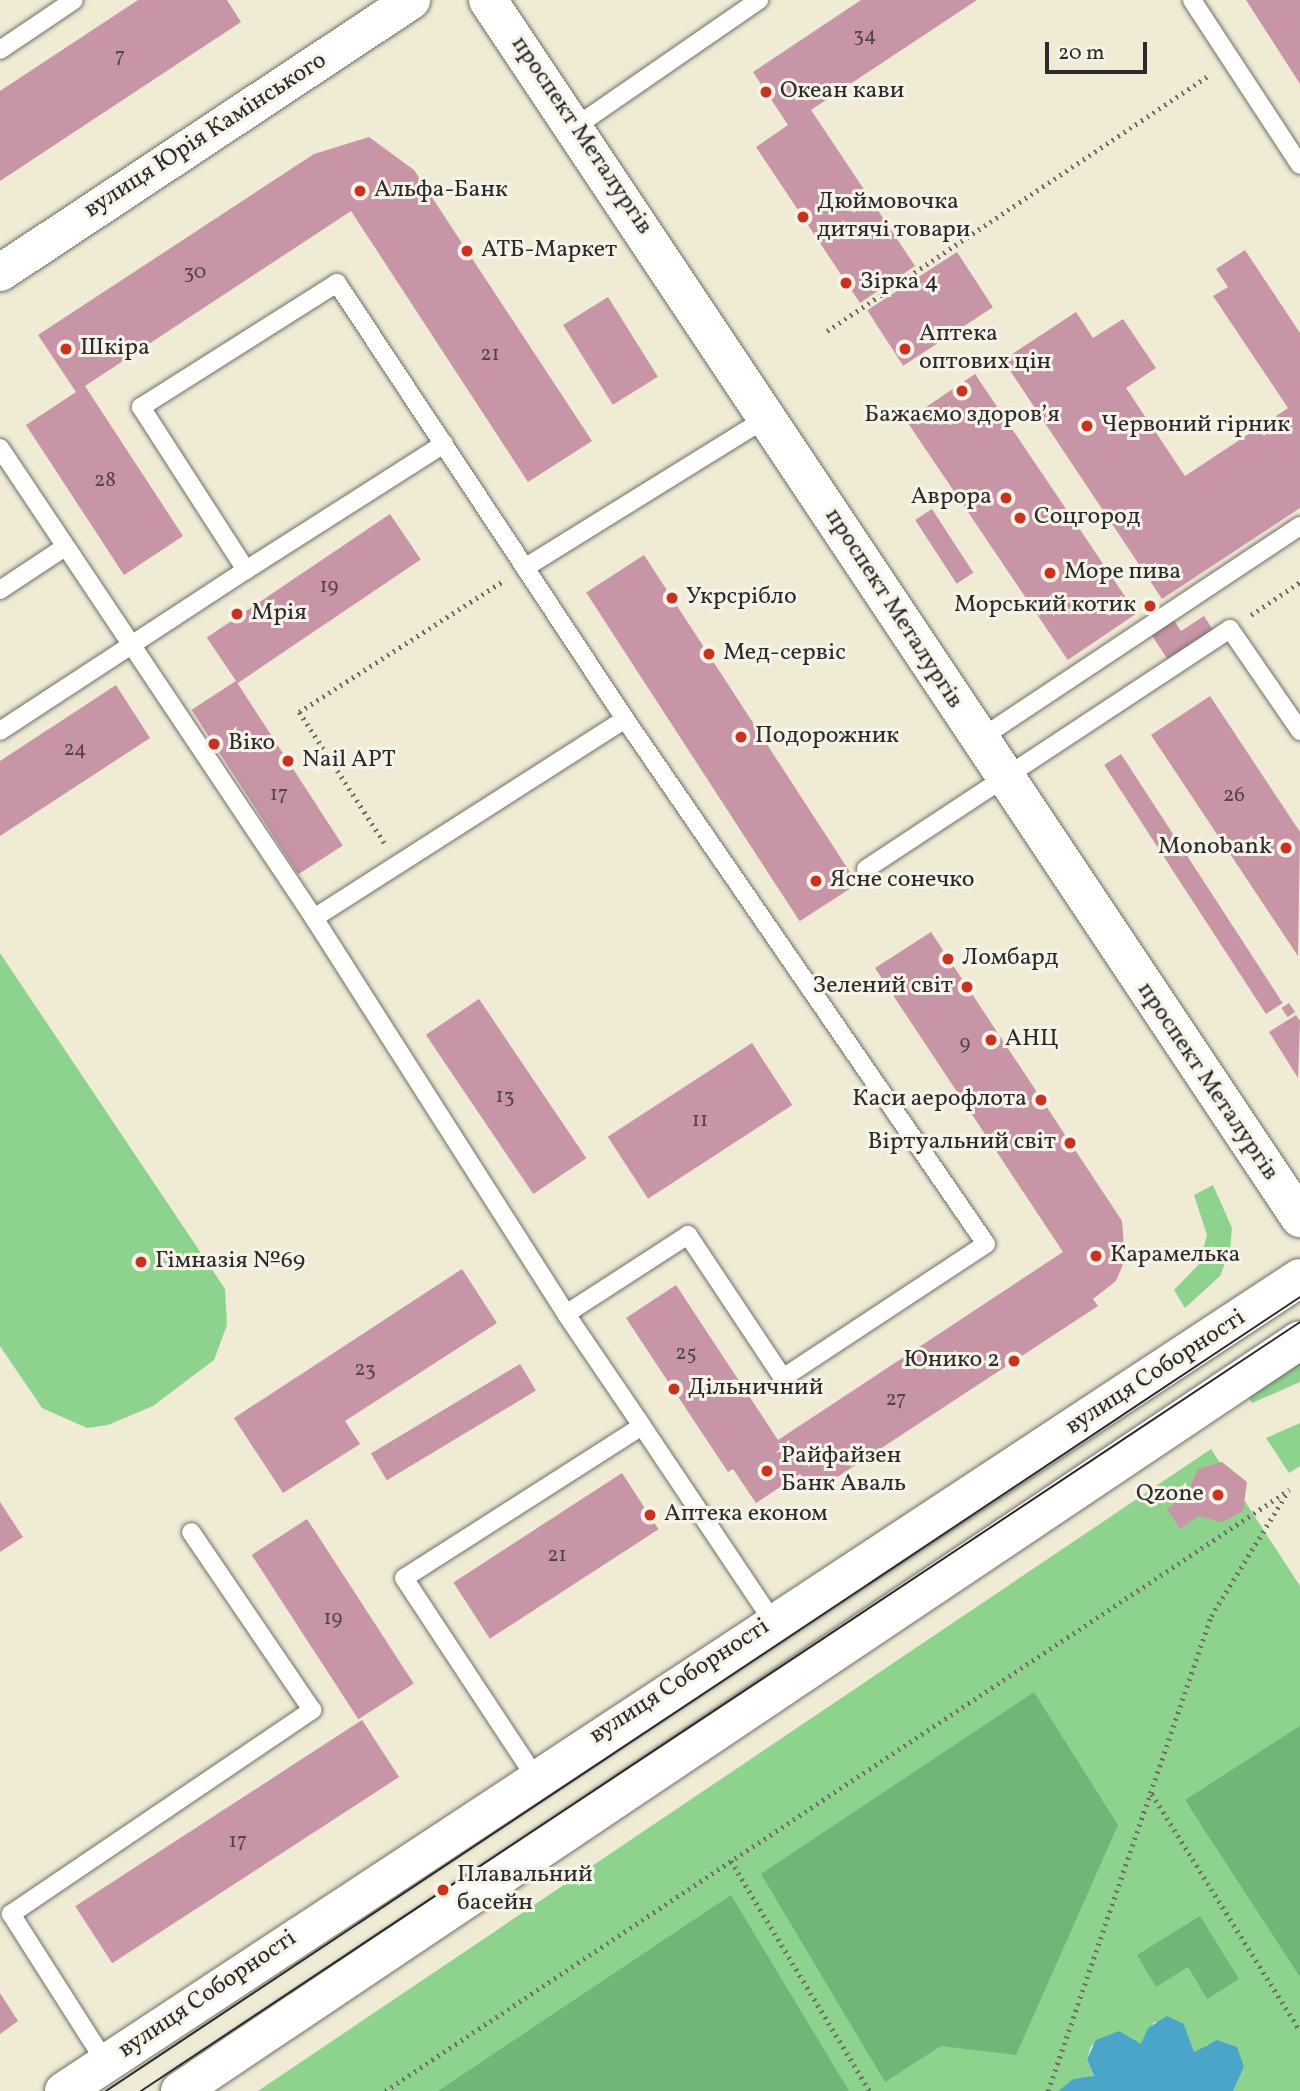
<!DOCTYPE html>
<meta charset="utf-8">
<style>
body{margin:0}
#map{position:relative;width:1300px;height:2091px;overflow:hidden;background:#f0ebd5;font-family:Vollkorn,serif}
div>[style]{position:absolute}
.green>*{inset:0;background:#8ed38d}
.forest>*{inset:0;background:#72b578}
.water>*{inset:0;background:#4aa5c8}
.building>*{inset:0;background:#c795a6;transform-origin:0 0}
.path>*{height:4.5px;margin-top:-2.25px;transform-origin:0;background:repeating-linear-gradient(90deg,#706e66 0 2px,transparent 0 7px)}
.roads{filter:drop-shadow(0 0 2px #706e66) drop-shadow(0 0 2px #706e66)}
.lane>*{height:18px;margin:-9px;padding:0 9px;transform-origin:9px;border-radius:9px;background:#fff}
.street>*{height:37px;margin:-18.5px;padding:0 18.5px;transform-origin:18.5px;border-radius:18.5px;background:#fff}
.secondary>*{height:38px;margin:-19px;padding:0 19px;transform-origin:19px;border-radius:19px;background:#fff}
.primary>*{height:38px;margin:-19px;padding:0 19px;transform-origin:19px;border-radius:19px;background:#fff}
.tram>*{height:2px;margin:-1px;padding:0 1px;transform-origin:1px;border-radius:1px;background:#2b2b2b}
.dots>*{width:19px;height:19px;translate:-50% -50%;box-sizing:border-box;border:4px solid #f7f3e8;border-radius:50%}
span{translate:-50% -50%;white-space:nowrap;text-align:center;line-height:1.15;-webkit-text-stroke:6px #f7f3e8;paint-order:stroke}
.number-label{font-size:21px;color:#52464a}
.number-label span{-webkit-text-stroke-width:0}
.poi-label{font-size:24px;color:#2b2b2b}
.left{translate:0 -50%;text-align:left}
.right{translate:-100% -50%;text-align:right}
.street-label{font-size:24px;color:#2b2b2b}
.scale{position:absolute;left:1045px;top:42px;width:102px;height:32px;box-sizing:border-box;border:4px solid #2b2b2b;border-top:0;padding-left:9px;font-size:21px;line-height:24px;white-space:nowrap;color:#2b2b2b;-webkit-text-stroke:5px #f7f3e8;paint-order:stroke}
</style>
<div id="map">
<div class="green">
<i style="clip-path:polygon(0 953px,225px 1289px,227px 1325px,214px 1360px,153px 1406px,108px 1425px,87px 1428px,42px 1408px,0 1346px)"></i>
<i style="clip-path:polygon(1213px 1185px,1232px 1228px,1230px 1251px,1220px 1276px,1185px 1308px,1174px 1290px,1199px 1264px,1207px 1235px,1194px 1195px)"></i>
<i style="clip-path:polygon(1300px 1362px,1300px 1382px,1252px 1403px,1242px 1386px)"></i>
<i style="clip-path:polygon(1300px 1423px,1300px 1466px,1289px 1473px,1266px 1438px)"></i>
<i style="clip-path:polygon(1211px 1449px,1300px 1586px,1300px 2091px,1233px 2091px,1244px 2067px,1208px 2044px,1194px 2053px,1184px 2024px,1154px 2022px,1141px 2045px,1119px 2031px,1091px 2046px,1087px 2059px,1094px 2077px,1073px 2079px,1058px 2091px,258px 2091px)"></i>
</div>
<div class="forest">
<i style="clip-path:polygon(1034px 1692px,1118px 1825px,1016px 2055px,941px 2046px,885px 2082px,761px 1874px)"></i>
<i style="clip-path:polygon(1300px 1726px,1300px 1977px,1185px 1800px)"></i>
<i style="clip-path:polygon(731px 1895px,849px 2091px,438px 2091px)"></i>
<i style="clip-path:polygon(1200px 1916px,1239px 1979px,1207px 1999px,1188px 1967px,1156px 1987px,1137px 1955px)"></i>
</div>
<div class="water">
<i style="clip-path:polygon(1167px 2016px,1184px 2024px,1194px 2052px,1217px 2040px,1237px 2047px,1244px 2067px,1233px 2091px,1058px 2091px,1073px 2079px,1094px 2076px,1087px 2059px,1096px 2040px,1119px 2031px,1141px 2044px,1148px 2028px)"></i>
</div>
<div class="building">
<i style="clip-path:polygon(138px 0,227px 0,241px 22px,0 181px,0 91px)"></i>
<i style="clip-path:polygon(861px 0,977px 0,811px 110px,915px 266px,860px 303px,756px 147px,788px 125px,753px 72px)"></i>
<i style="clip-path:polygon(1246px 0,1300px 0,1300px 84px)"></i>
<i style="clip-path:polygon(369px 137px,414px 170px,592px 441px,528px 482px,351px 211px,85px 386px,183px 536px,124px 575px,26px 425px,76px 392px,38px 335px,314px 154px)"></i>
<i style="clip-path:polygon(1245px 250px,1300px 333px,1300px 508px,1162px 599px,1003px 360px,1076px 312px,1093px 338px,1123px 319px,1156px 368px,1126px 388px,1185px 476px,1288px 408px,1213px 296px,1228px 287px,1216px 269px)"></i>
<i style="left:957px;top:252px;width:66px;height:107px;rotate:57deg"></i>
<i style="left:608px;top:297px;width:94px;height:53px;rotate:58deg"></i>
<i style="left:975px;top:374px;width:289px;height:83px;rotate:56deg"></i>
<i style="left:932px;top:509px;width:76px;height:20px;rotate:57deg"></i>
<i style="left:390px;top:514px;width:55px;height:221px;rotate:56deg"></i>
<i style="left:644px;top:555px;width:392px;height:69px;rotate:57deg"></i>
<i style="clip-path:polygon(1171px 616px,1181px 631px,1204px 616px,1213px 630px,1168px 660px,1149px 631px)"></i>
<i style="left:236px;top:681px;width:196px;height:53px;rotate:57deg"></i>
<i style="clip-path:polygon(116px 685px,150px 738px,0 836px,0 761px)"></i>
<i style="clip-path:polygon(1210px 696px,1300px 832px,1298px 956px,1151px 735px)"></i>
<i style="left:1121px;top:754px;width:297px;height:20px;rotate:57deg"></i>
<i style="clip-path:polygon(931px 932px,1122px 1221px,1125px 1260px,1116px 1281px,1093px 1299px,1098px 1306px,813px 1493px,800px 1474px,756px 1503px,733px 1469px,728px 1472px,626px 1318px,676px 1285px,778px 1440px,1063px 1252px,875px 968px)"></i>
<i style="left:479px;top:999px;width:192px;height:64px;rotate:56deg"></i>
<i style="left:1289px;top:1003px;width:11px;height:9px;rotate:56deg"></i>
<i style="clip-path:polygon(1296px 1015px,1300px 1021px,1298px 1078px,1269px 1032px)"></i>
<i style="left:752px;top:1043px;width:74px;height:172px;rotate:57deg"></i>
<i style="clip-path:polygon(462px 1269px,497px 1323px,345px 1421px,360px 1444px,283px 1493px,234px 1418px)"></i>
<i style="left:520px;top:1364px;width:31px;height:174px;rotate:59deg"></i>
<i style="clip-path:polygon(1222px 1462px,1247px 1482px,1243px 1511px,1222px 1522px,1198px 1516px,1180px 1529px,1167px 1509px,1187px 1494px,1198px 1469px)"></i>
<i style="left:622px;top:1473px;width:67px;height:201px;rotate:57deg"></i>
<i style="clip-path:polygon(0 1502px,23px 1537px,0 1552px)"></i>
<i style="left:307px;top:1519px;width:196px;height:66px;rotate:57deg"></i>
<i style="left:362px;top:1720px;width:68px;height:342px;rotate:57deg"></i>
<i style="clip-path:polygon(0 1993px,18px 2021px,0 2034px)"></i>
</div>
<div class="path">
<i style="left:827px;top:331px;width:461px;rotate:-33.8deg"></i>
<i style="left:1251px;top:615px;width:59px;rotate:-34deg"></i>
<i style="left:384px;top:843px;width:156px;rotate:-123deg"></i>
<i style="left:299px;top:712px;width:245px;rotate:-32.7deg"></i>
<i style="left:1152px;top:1794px;width:279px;rotate:58deg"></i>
<i style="left:731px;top:1861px;width:269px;rotate:58.9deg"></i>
<i style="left:385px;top:2091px;width:1086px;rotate:-33.62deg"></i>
<i style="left:1048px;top:2091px;width:502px;rotate:-71.06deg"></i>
<i style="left:1211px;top:1616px;width:145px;rotate:-58.3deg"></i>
</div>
<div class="roads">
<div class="lane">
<i style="left:1192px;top:0;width:197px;rotate:56.8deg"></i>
<i style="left:0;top:50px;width:89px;rotate:-34deg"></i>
<i style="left:575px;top:127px;width:224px;rotate:-34.6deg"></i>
<i style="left:0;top:448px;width:565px;rotate:56.25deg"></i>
<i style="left:314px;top:918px;width:469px;rotate:57.5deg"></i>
<i style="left:526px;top:567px;width:285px;rotate:-31.8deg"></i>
<i style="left:246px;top:570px;width:235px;rotate:-32.5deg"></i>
<i style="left:0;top:590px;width:78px;rotate:-33.5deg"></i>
<i style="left:0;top:731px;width:294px;rotate:-33.2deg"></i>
<i style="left:246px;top:570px;width:194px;rotate:-122.8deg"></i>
<i style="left:141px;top:407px;width:232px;rotate:-32.3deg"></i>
<i style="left:337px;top:283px;width:523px;rotate:56.55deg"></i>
<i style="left:625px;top:719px;width:637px;rotate:55.49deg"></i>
<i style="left:986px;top:1244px;width:243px;rotate:146.6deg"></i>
<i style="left:783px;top:1378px;width:172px;rotate:-123.6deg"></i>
<i style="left:688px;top:1235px;width:145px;rotate:147.1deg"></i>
<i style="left:566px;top:1314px;width:135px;rotate:55.8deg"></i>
<i style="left:642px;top:1426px;width:282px;rotate:147.4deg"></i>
<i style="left:404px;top:1578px;width:238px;rotate:56.6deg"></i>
<i style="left:978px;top:740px;width:387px;rotate:-33.6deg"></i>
<i style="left:866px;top:869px;width:436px;rotate:-33.4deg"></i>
<i style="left:1230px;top:629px;width:124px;rotate:55.5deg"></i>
<i style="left:314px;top:918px;width:369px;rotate:-32.6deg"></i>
<i style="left:642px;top:1426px;width:236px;rotate:56.2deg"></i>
<i style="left:106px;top:2063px;width:177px;rotate:-122.5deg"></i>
<i style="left:11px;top:1914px;width:364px;rotate:-34.1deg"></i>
<i style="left:312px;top:1710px;width:215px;rotate:-124.2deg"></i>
</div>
<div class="street">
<i style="left:0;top:272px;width:493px;rotate:-33.5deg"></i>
</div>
<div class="secondary">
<i style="left:64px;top:2091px;width:1479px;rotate:-33.34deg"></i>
<i style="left:180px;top:2091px;width:1348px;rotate:-33.84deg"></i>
</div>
<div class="primary">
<i style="left:488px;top:0;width:1464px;rotate:56.31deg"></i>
</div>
</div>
<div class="tram">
<i style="left:106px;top:2091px;width:1434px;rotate:-33.62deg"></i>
<i style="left:141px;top:2091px;width:1391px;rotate:-33.56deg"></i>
</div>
<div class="dots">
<i style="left:766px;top:92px;background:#c8321e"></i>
<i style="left:360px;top:191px;background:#c8321e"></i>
<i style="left:803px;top:217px;background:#c8321e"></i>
<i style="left:467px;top:251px;background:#c8321e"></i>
<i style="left:846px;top:283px;background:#c8321e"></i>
<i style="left:66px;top:349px;background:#c8321e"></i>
<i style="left:905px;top:349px;background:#c8321e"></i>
<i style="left:962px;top:391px;background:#c8321e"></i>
<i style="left:1087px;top:426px;background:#c8321e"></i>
<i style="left:1006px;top:498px;background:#c8321e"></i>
<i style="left:1020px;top:518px;background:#c8321e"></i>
<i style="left:1050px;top:573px;background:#c8321e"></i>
<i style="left:672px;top:598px;background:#c8321e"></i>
<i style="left:1150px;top:606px;background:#c8321e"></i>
<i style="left:237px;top:614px;background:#c8321e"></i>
<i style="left:709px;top:654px;background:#c8321e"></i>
<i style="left:741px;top:737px;background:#c8321e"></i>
<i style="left:214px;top:744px;background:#c8321e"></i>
<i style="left:288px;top:761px;background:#c8321e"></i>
<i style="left:1286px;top:848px;background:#c8321e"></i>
<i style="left:816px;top:881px;background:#c8321e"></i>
<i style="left:948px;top:959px;background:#c8321e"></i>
<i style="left:967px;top:987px;background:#c8321e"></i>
<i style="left:991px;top:1040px;background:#c8321e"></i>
<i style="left:1041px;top:1100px;background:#c8321e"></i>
<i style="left:1070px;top:1143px;background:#c8321e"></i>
<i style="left:1096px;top:1256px;background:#c8321e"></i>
<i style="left:141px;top:1262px;background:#c8321e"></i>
<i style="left:1014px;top:1361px;background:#c8321e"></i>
<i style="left:674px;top:1389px;background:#c8321e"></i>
<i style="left:767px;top:1471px;background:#c8321e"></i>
<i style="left:1218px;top:1495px;background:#c8321e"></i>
<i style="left:650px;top:1515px;background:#c8321e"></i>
<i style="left:443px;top:1890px;background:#c8321e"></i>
</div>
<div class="number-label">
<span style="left:865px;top:36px">34</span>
<span style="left:120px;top:57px">7</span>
<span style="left:195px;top:273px">30</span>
<span style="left:490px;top:355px">21</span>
<span style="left:105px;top:481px">28</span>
<span style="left:329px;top:587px">19</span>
<span style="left:75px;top:750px">24</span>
<span style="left:279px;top:795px">17</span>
<span style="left:1234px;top:796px">26</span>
<span style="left:965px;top:1044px">9</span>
<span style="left:505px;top:1097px">13</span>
<span style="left:700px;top:1121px">11</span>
<span style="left:686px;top:1354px">25</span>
<span style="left:365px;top:1370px">23</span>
<span style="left:896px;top:1400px">27</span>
<span style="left:557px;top:1556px">21</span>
<span style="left:333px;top:1619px">19</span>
<span style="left:238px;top:1842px">17</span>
</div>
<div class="poi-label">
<span class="left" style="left:780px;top:92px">Океан кави</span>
<span class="left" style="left:374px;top:191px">Альфа-Банк</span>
<span class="left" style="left:817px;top:217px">Дюймовочка<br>дитячі товари</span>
<span class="left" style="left:481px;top:251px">АТБ-Маркет</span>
<span class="left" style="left:860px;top:283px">Зірка 4</span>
<span class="left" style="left:919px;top:349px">Аптека<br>оптових цін</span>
<span class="left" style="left:80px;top:349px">Шкіра</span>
<span style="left:962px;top:416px">Бажаємо здоровʼя</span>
<span class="left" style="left:1101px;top:426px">Червоний гірник</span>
<span class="right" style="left:992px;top:498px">Аврора</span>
<span class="left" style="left:1034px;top:518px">Соцгород</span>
<span class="left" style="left:1064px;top:573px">Море пива</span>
<span class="left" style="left:686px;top:598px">Укрсрібло</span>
<span class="right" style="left:1136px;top:606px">Морський котик</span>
<span class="left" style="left:251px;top:614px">Мрія</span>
<span class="left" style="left:723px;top:654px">Мед-сервіс</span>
<span class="left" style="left:755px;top:737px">Подорожник</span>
<span class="left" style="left:228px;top:744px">Віко</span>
<span class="left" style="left:302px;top:761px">Nail АРТ</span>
<span class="right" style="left:1272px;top:848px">Monobank</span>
<span class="left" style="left:830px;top:881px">Ясне сонечко</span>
<span class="left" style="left:962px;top:959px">Ломбард</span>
<span class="right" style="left:953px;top:987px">Зелений світ</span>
<span class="left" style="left:1005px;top:1040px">АНЦ</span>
<span class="right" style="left:1027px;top:1100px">Каси аерофлота</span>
<span class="right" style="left:1056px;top:1143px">Віртуальний світ</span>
<span class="left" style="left:1110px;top:1256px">Карамелька</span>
<span class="left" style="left:155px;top:1262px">Гімназія №69</span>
<span class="right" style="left:1000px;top:1361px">Юнико 2</span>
<span class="left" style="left:688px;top:1389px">Дільничний</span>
<span class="left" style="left:781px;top:1471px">Райфайзен<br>Банк Аваль</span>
<span class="right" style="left:1204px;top:1495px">Qzone</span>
<span class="left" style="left:664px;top:1515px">Аптека економ</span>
<span class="left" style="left:457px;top:1890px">Плавальний<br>басейн</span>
</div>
<div class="street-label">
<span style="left:206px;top:136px;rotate:-33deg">вулиця Юрія Камінського</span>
<span style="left:581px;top:136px;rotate:56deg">проспект Металургів</span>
<span style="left:893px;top:609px;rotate:57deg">проспект Металургів</span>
<span style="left:1207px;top:1082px;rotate:56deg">проспект Металургів</span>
<span style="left:1156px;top:1373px;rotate:-33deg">вулиця Соборності</span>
<span style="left:680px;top:1682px;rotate:-33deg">вулиця Соборності</span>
<span style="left:208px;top:1995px;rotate:-34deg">вулиця Соборності</span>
</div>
<div class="scale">20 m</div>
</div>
